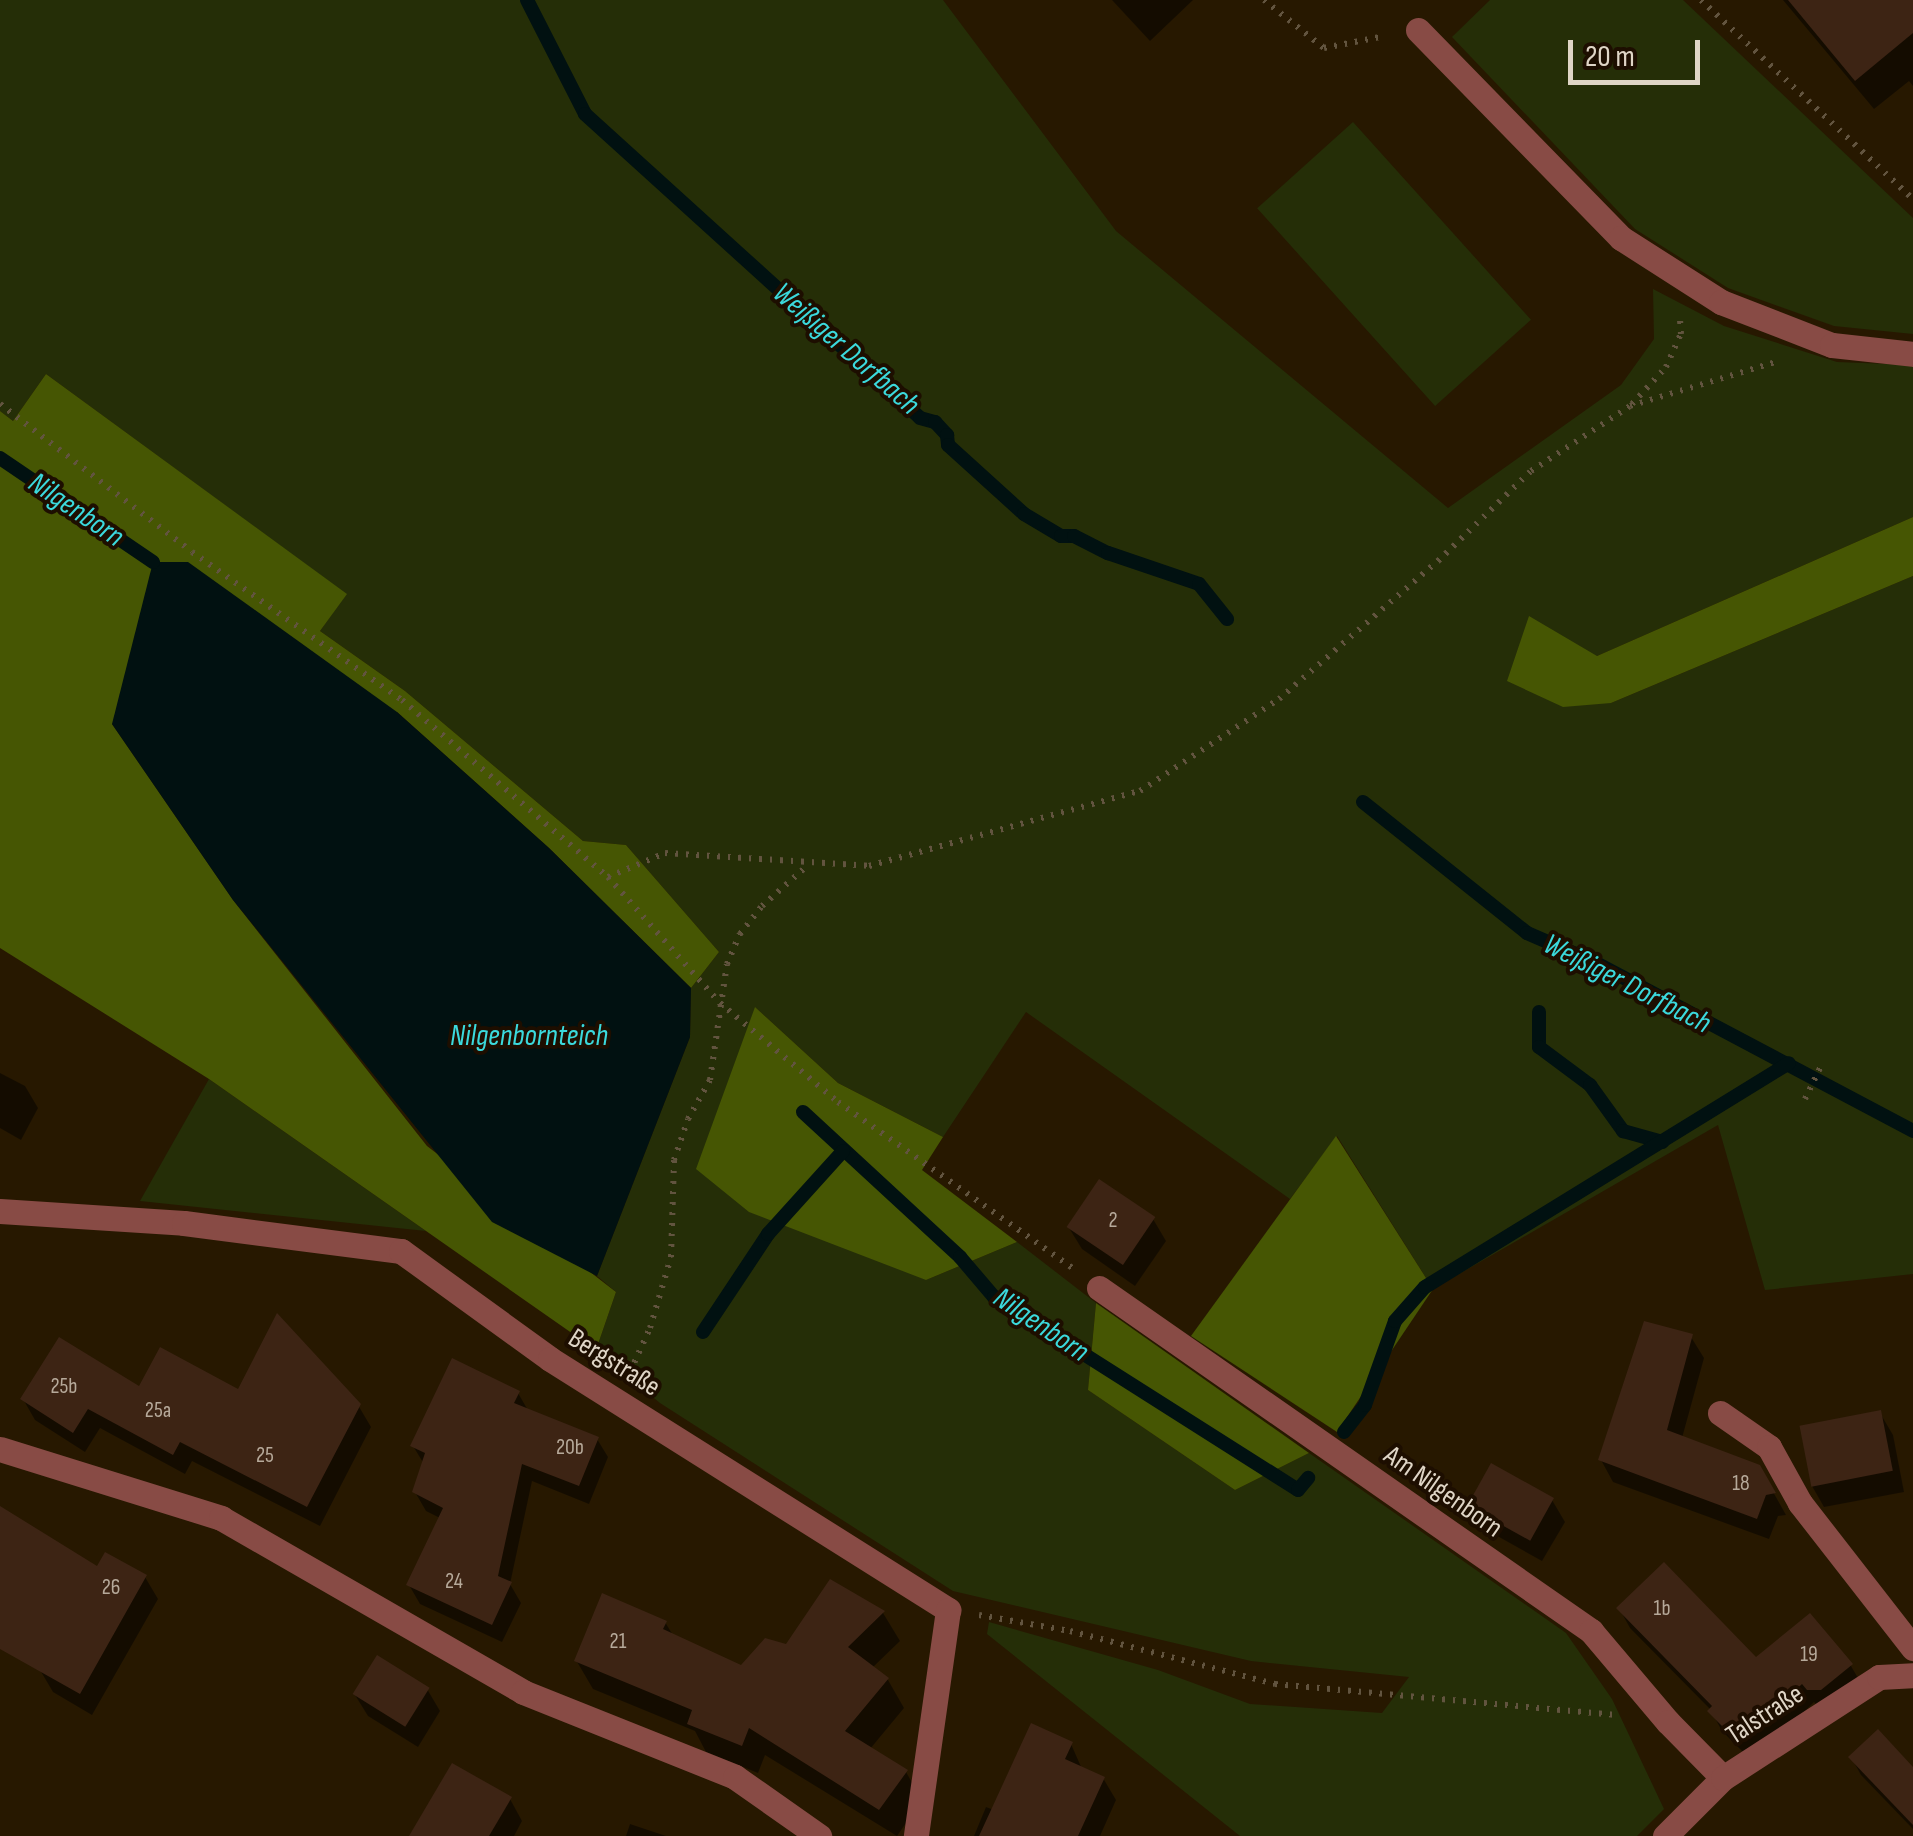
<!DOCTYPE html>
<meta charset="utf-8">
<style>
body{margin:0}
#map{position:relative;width:1913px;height:1836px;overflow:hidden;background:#271800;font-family:"Sofia Sans Condensed",sans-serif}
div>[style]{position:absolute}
.green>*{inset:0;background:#252e07;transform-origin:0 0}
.forest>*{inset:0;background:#465603}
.water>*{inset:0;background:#011111}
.shadow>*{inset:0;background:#0007}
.stream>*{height:14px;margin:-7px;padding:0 7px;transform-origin:7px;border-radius:7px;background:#011111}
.building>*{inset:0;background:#3d2414;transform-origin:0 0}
.path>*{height:6px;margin-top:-3px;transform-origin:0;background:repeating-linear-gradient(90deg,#62543f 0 2.5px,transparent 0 10.5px)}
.minor>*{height:25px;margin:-12.5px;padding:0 12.5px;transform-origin:12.5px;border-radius:12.5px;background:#884b45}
span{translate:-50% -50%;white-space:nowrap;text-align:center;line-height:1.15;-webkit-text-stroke:8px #1d0e00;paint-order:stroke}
.number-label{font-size:22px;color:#b6a99a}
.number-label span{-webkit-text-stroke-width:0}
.street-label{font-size:28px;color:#dfd5c6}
.water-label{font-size:30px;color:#3bd9dc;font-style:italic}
.scale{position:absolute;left:1568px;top:40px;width:132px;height:45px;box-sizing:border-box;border:5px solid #dfd5c6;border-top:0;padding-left:12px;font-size:30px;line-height:35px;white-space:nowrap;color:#dfd5c6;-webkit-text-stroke:8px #1d0e00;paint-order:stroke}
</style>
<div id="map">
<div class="green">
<i style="clip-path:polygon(0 0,943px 0,1116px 231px,1448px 508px,1621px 385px,1654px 339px,1653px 289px,1724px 326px,1837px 362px,1913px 365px,1913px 517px,1597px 656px,1611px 703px,1913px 576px,1913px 1274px,1765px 1290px,1718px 1125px,1433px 1289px,1337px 1136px,1290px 1199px,1026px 1012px,943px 1137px,838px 1083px,755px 1007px,926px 1280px,1017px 1242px,1096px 1303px,1088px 1390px,1235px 1490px,1309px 1453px,1566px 1633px,1612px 1699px,1664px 1809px,1637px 1836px,1240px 1836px,987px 1634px,989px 1622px,1158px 1670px,1250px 1704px,1382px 1713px,1409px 1677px,1251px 1661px,953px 1591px,660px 1403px,596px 1350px,616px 1292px,597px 1276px,690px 1037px,691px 988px,719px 952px,626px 845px,583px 841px,405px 691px,320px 631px,346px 594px,46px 374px,13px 421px,0 411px)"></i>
<i style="clip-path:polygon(1490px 0,1683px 0,1913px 218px,1913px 334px,1834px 326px,1728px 288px,1635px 229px,1452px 37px)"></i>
<i style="left:1353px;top:122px;width:266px;height:129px;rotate:48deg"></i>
<i style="clip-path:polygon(209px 1079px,426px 1231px,140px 1201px)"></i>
</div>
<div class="forest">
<i style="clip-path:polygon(46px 374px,347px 594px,320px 631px,405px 691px,583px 841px,626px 845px,719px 952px,691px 988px,549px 848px,397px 712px,112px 724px,233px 900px,427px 1146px,616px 1292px,596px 1350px,209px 1079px,0 948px,0 411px,13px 421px)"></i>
<i style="clip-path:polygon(1913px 517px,1913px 576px,1611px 703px,1563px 707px,1507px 681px,1529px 616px,1597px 656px)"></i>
<i style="clip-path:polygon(755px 1007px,838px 1083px,943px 1137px,922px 1170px,1017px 1242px,926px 1280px,749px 1212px,696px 1169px)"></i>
<i style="clip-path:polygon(1336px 1136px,1433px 1289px,1337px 1432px,1191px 1336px)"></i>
<i style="clip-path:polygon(1096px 1303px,1309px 1453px,1235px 1490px,1088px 1390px)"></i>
</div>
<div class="water">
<i style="clip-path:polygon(153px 562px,188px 562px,397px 712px,549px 848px,691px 988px,690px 1037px,597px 1276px,492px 1222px,233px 900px,112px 724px)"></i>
</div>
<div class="shadow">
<i style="clip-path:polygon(1112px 0,1193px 0,1150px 41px)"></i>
<i style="clip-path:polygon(1783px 0,1913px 0,1913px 86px,1909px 81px,1874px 109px)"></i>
<i style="clip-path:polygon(0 1073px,25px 1086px,38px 1108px,21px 1140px,0 1128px)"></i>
<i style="clip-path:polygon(1153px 1219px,1166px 1241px,1135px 1286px,1082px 1249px,1069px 1228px)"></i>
<i style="clip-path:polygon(1691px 1337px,1704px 1358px,1682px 1438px,1759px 1467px,1786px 1515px,1778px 1516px,1769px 1539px,1613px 1482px,1601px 1460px)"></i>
<i style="clip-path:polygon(140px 1390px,239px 1393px,358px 1405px,371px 1427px,320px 1526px,192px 1461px,185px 1474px,100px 1428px,85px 1452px,35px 1420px,23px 1399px)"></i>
<i style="clip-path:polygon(518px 1393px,529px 1412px,597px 1439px,608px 1457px,589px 1504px,532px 1481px,510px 1584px,521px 1603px,502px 1642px,420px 1604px,409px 1585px,440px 1518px,426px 1511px,415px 1492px,424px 1464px,413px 1446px)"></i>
<i style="clip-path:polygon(1880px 1413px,1893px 1435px,1904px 1492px,1824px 1507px,1812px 1486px,1802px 1428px)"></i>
<i style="clip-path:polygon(1552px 1500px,1565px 1522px,1542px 1561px,1483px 1528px,1470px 1506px)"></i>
<i style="clip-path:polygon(0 1515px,98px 1569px,145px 1577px,158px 1599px,92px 1715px,53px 1692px,40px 1670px,0 1638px)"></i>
<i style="clip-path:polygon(831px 1582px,883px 1613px,900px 1641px,872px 1668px,888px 1680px,904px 1708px,870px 1749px,906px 1772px,922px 1800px,897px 1836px,765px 1755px,758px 1773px,706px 1752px,695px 1731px,593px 1689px,576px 1660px,665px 1622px,674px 1637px,742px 1668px,787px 1647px)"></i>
<i style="clip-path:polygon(1619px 1608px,1756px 1660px,1851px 1666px,1862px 1685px,1821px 1709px,1814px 1702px,1753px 1762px,1722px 1731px,1710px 1709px,1630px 1628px)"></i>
<i style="clip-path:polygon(427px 1689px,440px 1711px,418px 1747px,368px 1716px,355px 1695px)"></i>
<i style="clip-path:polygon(1071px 1744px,1082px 1769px,1103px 1778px,1116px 1800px,1100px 1836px,974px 1836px,986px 1807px,994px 1810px)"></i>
<i style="clip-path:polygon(1851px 1757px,1913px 1772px,1913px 1829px,1861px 1775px)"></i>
<i style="clip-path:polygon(510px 1799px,522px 1821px,514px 1836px,412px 1836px)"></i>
<i style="clip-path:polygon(630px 1824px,666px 1836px,626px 1836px)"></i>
</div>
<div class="stream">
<i style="left:527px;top:0;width:128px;rotate:63deg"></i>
<i style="left:585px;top:114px;width:452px;rotate:42.2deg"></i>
<i style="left:920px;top:418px;width:16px;rotate:15deg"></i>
<i style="left:935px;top:422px;width:18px;rotate:47deg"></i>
<i style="left:947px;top:435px;width:10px;rotate:84deg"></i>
<i style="left:948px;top:445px;width:103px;rotate:42.2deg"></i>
<i style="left:1024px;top:514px;width:43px;rotate:30.7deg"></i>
<i style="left:1061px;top:536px;width:13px"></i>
<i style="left:1074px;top:536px;width:38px;rotate:27deg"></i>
<i style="left:1108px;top:553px;width:96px;rotate:18.8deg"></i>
<i style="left:1199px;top:584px;width:45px;rotate:51.3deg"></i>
<i style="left:0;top:458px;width:185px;rotate:34.2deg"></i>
<i style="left:1363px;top:802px;width:210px;rotate:38.6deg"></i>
<i style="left:1527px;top:933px;width:73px;rotate:23.4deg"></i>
<i style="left:1594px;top:962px;width:361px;rotate:27.9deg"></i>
<i style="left:1539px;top:1012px;width:35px;rotate:90deg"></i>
<i style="left:1539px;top:1047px;width:64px;rotate:36.7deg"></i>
<i style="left:1590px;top:1085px;width:57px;rotate:54.3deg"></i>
<i style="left:1623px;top:1131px;width:41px;rotate:15.4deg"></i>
<i style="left:803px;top:1112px;width:214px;rotate:42.7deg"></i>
<i style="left:960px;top:1257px;width:52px;rotate:49.6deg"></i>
<i style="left:994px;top:1297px;width:360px;rotate:32.4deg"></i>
<i style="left:1298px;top:1490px;width:16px;rotate:-50deg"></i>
<i style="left:703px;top:1332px;width:118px;rotate:-56.4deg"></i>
<i style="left:768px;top:1234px;width:112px;rotate:-47.9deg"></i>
<i style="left:1344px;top:1432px;width:34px;rotate:-52deg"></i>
<i style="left:1365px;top:1405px;width:89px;rotate:-70.3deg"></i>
<i style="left:1395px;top:1321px;width:45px;rotate:-48.6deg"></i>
<i style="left:1425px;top:1287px;width:427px;rotate:-31.6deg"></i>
</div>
<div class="building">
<i style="clip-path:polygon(1788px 0,1913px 0,1913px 33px,1855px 81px)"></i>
<i style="left:1099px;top:1179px;width:68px;height:58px;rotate:34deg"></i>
<i style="clip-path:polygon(277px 1313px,361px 1404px,307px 1507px,180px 1442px,173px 1455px,88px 1409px,73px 1433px,20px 1399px,59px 1337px,139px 1386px,160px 1347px,238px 1389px)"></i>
<i style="clip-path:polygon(1644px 1321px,1693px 1334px,1667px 1430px,1760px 1465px,1776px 1493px,1766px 1495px,1757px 1519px,1598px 1460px)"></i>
<i style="clip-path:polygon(452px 1358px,520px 1391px,514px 1403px,599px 1437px,579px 1486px,522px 1464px,498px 1576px,512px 1582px,492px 1625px,406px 1585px,443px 1508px,412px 1492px,425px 1453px,410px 1446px)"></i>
<i style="left:1881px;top:1410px;width:62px;height:83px;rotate:79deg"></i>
<i style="left:1491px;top:1463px;width:72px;height:49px;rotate:29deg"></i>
<i style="clip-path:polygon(0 1506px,97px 1566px,105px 1552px,147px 1575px,80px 1694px,0 1649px)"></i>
<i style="clip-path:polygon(1664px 1562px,1756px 1657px,1810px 1613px,1853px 1664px,1821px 1690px,1807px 1690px,1802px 1684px,1740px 1744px,1707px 1711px,1712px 1706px,1616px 1608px)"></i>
<i style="clip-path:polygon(830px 1579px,885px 1611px,848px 1647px,889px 1678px,845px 1731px,908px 1770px,879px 1810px,749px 1728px,742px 1746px,687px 1724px,692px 1710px,574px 1661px,602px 1593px,667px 1621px,663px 1629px,741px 1665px,765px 1638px,786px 1644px)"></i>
<i style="left:377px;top:1655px;width:62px;height:46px;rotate:32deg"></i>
<i style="clip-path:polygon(1031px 1723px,1073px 1742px,1065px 1759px,1105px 1777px,1078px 1836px,979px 1836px)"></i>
<i style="clip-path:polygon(1878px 1729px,1913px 1767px,1913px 1825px,1848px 1757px)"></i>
<i style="clip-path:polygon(452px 1763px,512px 1797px,489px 1836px,409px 1836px)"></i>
</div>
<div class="path">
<i style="left:1264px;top:0;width:77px;rotate:38.7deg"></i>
<i style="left:1324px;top:48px;width:62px;rotate:-11.1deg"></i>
<i style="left:1701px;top:0;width:291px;rotate:43.2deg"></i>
<i style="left:0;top:404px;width:242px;rotate:37.6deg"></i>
<i style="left:192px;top:552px;width:257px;rotate:35.2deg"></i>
<i style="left:402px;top:700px;width:272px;rotate:40.7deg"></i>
<i style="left:608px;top:877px;width:169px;rotate:48.4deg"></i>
<i style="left:720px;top:1003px;width:154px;rotate:40deg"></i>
<i style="left:838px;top:1102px;width:291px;rotate:35.3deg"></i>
<i style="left:1632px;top:404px;width:50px;rotate:-47.4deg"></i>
<i style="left:1666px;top:367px;width:36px;rotate:-66deg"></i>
<i style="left:1681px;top:334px;width:16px;rotate:-94deg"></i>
<i style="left:608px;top:877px;width:62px;rotate:-22.8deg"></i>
<i style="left:665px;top:853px;width:204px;rotate:3.6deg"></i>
<i style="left:869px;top:866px;width:281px;rotate:-15.5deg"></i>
<i style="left:1140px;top:791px;width:167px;rotate:-33.5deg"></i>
<i style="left:1279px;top:699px;width:211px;rotate:-41deg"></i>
<i style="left:1438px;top:561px;width:129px;rotate:-44.1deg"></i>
<i style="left:1531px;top:471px;width:118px;rotate:-33.3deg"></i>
<i style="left:1630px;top:406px;width:156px;rotate:-16.8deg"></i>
<i style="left:1805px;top:1099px;width:41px;rotate:-64.1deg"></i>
<i style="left:630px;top:1372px;width:48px;rotate:-65.6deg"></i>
<i style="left:650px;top:1328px;width:74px;rotate:-73.5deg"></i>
<i style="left:671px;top:1257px;width:97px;rotate:-88.2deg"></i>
<i style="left:674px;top:1160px;width:43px;rotate:-71.1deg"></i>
<i style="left:688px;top:1119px;width:45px;rotate:-60.6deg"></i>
<i style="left:710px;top:1080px;width:117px;rotate:-81.7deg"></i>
<i style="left:727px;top:964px;width:33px;rotate:-67deg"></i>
<i style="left:740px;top:934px;width:36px;rotate:-52deg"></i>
<i style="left:762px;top:906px;width:59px;rotate:-41.6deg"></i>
<i style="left:979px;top:1615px;width:92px;rotate:10deg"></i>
<i style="left:1070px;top:1631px;width:212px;rotate:14.5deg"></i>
<i style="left:1275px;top:1684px;width:343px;rotate:5.2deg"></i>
</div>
<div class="minor">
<i style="left:1418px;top:30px;width:291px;rotate:45.7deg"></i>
<i style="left:1621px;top:238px;width:119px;rotate:32.6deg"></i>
<i style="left:1721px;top:302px;width:119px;rotate:21.2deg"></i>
<i style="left:1832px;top:345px;width:81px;rotate:6.3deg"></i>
<i style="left:0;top:1211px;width:184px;rotate:3.7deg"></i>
<i style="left:184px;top:1223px;width:219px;rotate:7.4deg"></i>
<i style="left:401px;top:1251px;width:184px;rotate:35.9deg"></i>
<i style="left:550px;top:1359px;width:471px;rotate:32.2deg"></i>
<i style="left:948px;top:1610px;width:228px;rotate:98.1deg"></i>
<i style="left:1099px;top:1288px;width:600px;rotate:34.88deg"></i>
<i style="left:1591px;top:1631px;width:119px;rotate:49.8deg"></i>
<i style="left:1668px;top:1722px;width:78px;rotate:45.5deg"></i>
<i style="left:1720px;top:1413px;width:60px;rotate:34.8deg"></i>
<i style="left:1769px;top:1447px;width:64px;rotate:61deg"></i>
<i style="left:1800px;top:1503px;width:184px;rotate:52.1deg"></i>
<i style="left:0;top:1449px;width:232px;rotate:17.3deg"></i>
<i style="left:221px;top:1518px;width:349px;rotate:29.9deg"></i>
<i style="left:523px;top:1692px;width:228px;rotate:21.8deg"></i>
<i style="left:735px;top:1777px;width:103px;rotate:35.1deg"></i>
<i style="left:1665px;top:1836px;width:82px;rotate:-45deg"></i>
<i style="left:1723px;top:1778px;width:186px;rotate:-32.9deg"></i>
<i style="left:1879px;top:1677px;width:34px;rotate:-3deg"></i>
</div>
<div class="number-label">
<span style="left:1113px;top:1221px">2</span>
<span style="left:64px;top:1387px">25b</span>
<span style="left:158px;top:1411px">25a</span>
<span style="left:570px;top:1448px">20b</span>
<span style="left:265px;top:1456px">25</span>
<span style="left:1741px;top:1484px">18</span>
<span style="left:454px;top:1582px">24</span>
<span style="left:111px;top:1588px">26</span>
<span style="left:1662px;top:1609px">1b</span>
<span style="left:618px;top:1642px">21</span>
<span style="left:1809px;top:1655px">19</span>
</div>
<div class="street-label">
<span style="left:614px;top:1363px;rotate:32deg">Bergstraße</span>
<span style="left:1443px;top:1492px;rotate:35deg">Am Nilgenborn</span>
<span style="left:1765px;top:1715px;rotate:-33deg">Talstraße</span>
</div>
<div class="water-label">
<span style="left:846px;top:349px;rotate:41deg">Weißiger Dorfbach</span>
<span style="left:76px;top:510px;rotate:34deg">Nilgenborn</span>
<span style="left:1627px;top:984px;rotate:27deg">Weißiger Dorfbach</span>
<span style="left:529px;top:1036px">Nilgenbornteich</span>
<span style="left:1041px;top:1325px;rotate:34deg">Nilgenborn</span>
</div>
<div class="scale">20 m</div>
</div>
